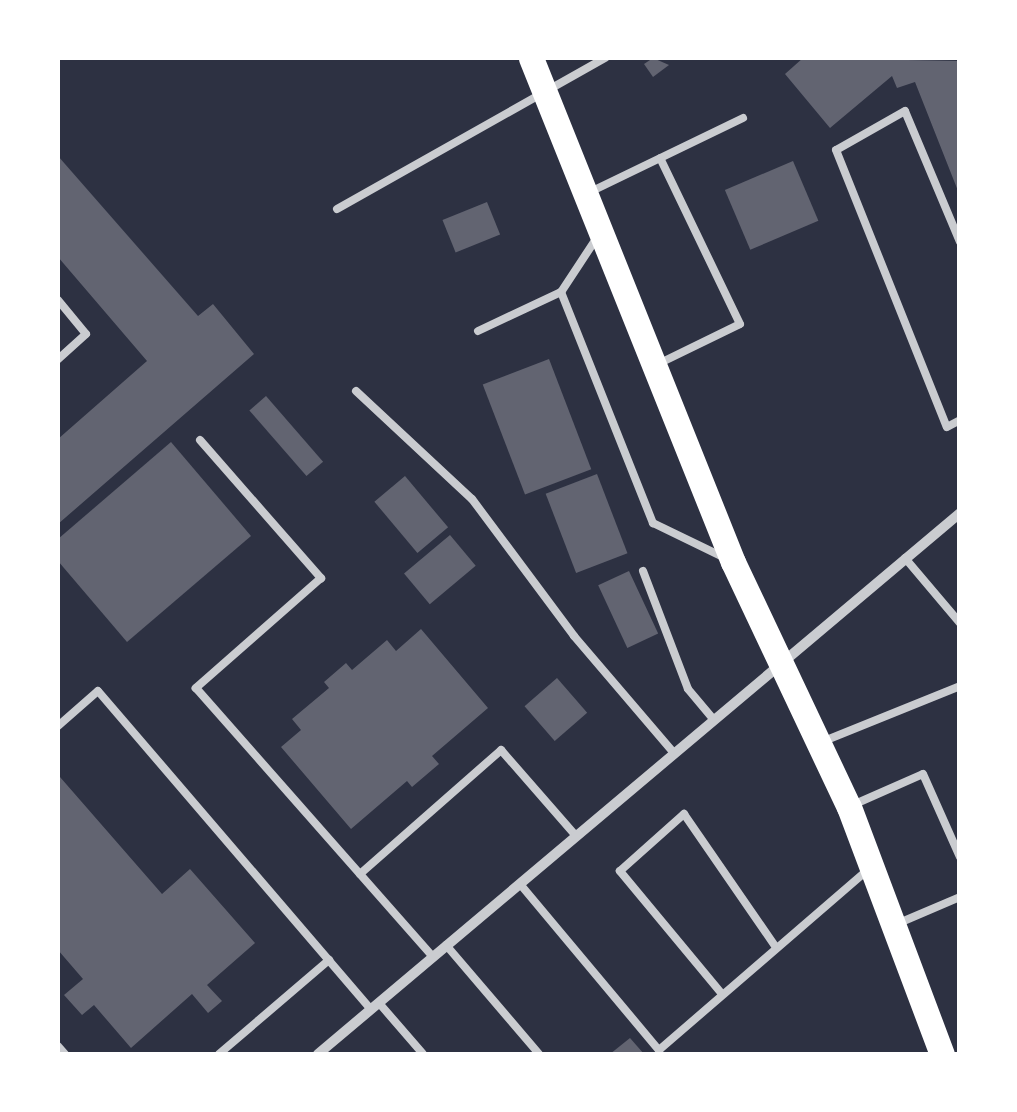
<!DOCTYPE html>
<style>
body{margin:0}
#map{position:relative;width:1017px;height:1112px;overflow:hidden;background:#2d3142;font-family:"Zilla Slab",serif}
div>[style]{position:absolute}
.building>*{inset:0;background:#626471;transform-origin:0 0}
.service>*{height:8px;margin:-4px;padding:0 4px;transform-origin:4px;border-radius:4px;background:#caccd0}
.minor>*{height:10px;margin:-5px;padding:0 5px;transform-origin:5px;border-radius:5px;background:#caccd0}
.primary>*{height:25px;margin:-12.5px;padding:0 12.5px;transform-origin:12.5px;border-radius:12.5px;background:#fff}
span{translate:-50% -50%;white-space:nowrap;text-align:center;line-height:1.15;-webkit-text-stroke:8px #fff;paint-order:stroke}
.frame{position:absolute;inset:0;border:60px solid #fff;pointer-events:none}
</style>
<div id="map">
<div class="building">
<i style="clip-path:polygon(653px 58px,669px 65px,653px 77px,644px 64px)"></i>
<i style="clip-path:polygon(803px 58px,960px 61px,960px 196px,915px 82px,897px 88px,892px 76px,830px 128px,785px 74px)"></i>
<i style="clip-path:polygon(58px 156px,198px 316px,213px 304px,254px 354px,58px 524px,58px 439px,147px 361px,58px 257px)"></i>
<i style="left:793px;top:161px;width:65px;height:74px;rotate:67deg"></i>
<i style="left:487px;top:202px;width:35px;height:48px;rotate:68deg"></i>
<i style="left:549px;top:359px;width:118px;height:71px;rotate:69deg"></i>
<i style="left:266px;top:396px;width:87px;height:22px;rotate:49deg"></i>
<i style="clip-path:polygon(171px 442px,251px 536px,127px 642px,58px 561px,58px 539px)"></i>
<i style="left:597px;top:474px;width:85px;height:55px;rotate:69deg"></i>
<i style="left:405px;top:476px;width:67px;height:40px;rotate:50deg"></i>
<i style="left:450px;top:535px;width:40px;height:60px;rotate:50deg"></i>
<i style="left:629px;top:571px;width:69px;height:34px;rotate:65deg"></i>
<i style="clip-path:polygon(421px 629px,488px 708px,432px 756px,439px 764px,412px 787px,407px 781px,351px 829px,281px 747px,301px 730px,292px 719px,329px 688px,324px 682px,346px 663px,352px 670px,387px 640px,396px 651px)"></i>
<i style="left:557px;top:678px;width:46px;height:43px;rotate:49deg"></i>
<i style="clip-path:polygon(60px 777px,162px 894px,190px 869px,255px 943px,207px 985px,222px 1001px,208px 1013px,192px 994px,131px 1048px,94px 1005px,82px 1015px,64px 995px,83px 979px,58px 950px)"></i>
<i style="clip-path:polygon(630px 1038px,644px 1054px,610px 1054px)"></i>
</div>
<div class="service">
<i style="left:590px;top:192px;width:170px;rotate:-25.8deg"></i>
<i style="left:337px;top:209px;width:308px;rotate:-29.4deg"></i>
<i style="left:596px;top:239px;width:64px;rotate:123.4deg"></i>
<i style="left:561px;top:292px;width:249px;rotate:68.3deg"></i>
<i style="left:653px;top:523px;width:80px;rotate:25.9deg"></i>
<i style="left:960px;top:242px;width:142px;rotate:-112.8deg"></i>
<i style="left:905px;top:111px;width:79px;rotate:150.5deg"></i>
<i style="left:836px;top:150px;width:298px;rotate:68.2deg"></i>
<i style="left:947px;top:427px;width:15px;rotate:-28deg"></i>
<i style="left:58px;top:300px;width:44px;rotate:50.5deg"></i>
<i style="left:86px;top:334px;width:38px;rotate:138deg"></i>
<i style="left:478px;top:331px;width:92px;rotate:-25.2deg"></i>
<i style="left:658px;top:364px;width:91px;rotate:-26deg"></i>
<i style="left:740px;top:324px;width:184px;rotate:-115.7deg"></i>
<i style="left:356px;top:391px;width:158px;rotate:43deg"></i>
<i style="left:472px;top:499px;width:171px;rotate:53.3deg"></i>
<i style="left:574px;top:636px;width:154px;rotate:49.5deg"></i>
<i style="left:200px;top:440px;width:184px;rotate:48.8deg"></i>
<i style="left:321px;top:578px;width:167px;rotate:138.7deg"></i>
<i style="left:196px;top:688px;width:359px;rotate:48.6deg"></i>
<i style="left:905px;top:558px;width:85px;rotate:49.8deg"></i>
<i style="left:643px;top:571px;width:126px;rotate:69.1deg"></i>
<i style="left:688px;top:689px;width:40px;rotate:50deg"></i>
<i style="left:58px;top:726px;width:53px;rotate:-41.2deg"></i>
<i style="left:98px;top:691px;width:419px;rotate:49.4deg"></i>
<i style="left:824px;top:741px;width:147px;rotate:-22deg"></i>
<i style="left:855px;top:804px;width:74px;rotate:-23.8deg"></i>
<i style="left:923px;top:774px;width:91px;rotate:66deg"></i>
<i style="left:360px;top:874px;width:188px;rotate:-41.3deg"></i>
<i style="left:501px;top:750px;width:114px;rotate:48.9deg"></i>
<i style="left:520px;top:884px;width:217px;rotate:50.1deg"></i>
<i style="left:659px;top:1050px;width:277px;rotate:-40.8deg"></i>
<i style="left:899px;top:923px;width:66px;rotate:-23.1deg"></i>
<i style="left:446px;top:945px;width:143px;rotate:49.5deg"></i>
<i style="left:722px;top:994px;width:160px;rotate:-129.7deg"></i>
<i style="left:620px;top:871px;width:86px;rotate:-41.7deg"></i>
<i style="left:684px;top:814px;width:160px;rotate:55.4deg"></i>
<i style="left:379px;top:1003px;width:67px;rotate:49.2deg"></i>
<i style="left:58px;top:1046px;width:11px;rotate:49deg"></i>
<i style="left:219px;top:1054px;width:145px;rotate:-40.5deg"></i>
</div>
<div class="minor">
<i style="left:318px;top:1054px;width:840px;rotate:-40.12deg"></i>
</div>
<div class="primary">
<i style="left:531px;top:58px;width:543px;rotate:68.16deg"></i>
<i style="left:733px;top:562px;width:271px;rotate:64.7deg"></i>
<i style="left:849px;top:807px;width:264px;rotate:69.4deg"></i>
</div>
<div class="frame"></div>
</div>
